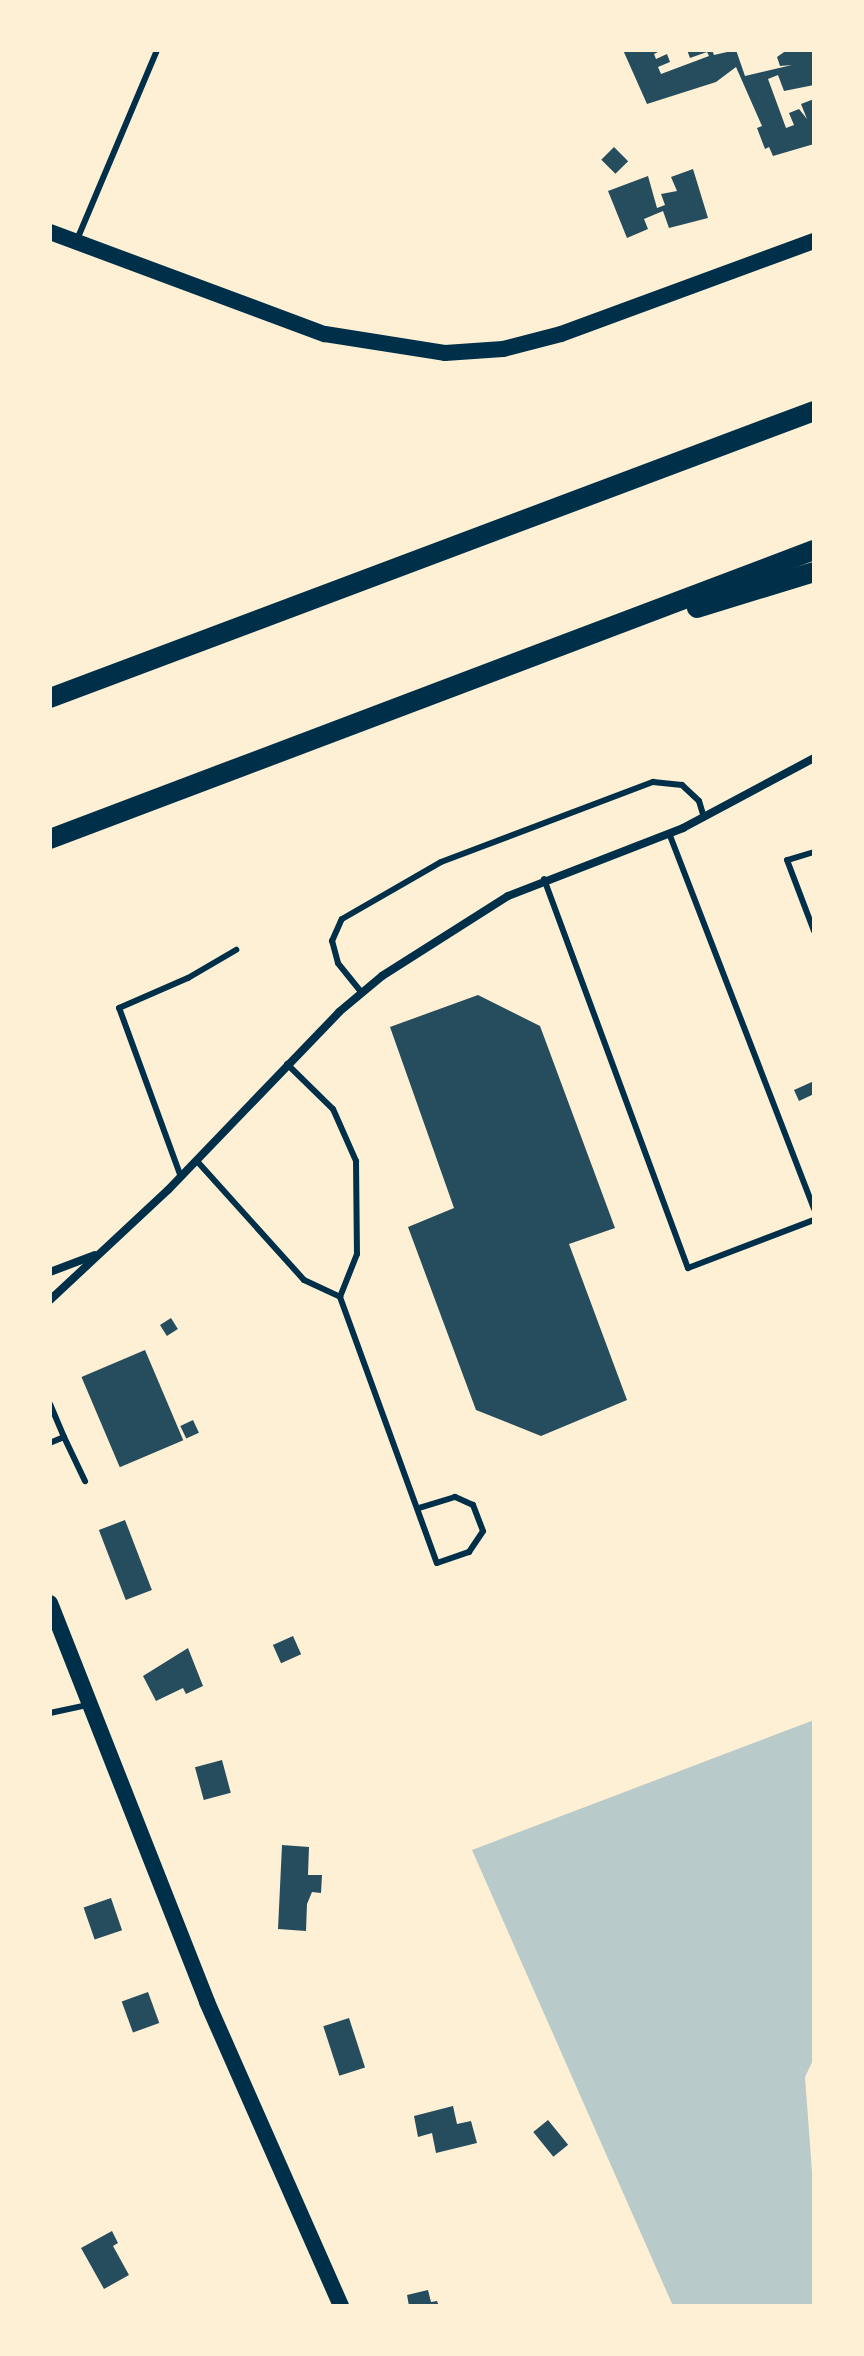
<!DOCTYPE html>
<style>
body{margin:0}
#map{position:relative;width:864px;height:2356px;overflow:hidden;background:#fdf0d5;font-family:"Source Sans 3",sans-serif}
div>[style]{position:absolute}
.green>*{inset:0;background:#b9caca}
.building>*{inset:0;background:#264d5e;transform-origin:0 0}
.service>*{height:6px;margin:-3px;padding:0 3px;transform-origin:3px;border-radius:3px;background:#003049}
.minor>*{height:8px;margin:-4px;padding:0 4px;transform-origin:4px;border-radius:4px;background:#003049}
.secondary>*{height:16px;margin:-8px;padding:0 8px;transform-origin:8px;border-radius:8px;background:#003049}
.motorway>*{height:20px;margin:-10px;padding:0 10px;transform-origin:10px;border-radius:10px;background:#003049}
span{translate:-50% -50%;white-space:nowrap;text-align:center;line-height:1.15;-webkit-text-stroke:8px #fdf0d5;paint-order:stroke}
.frame{position:absolute;inset:0;border:52px solid #fdf0d5;pointer-events:none}
</style>
<div id="map">
<div class="green">
<i style="clip-path:polygon(814px 1720px,814px 2058px,805px 2077px,814px 2199px,814px 2306px,673px 2306px,472px 1850px)"></i>
</div>
<div class="building">
<i style="clip-path:polygon(623px 50px,662px 50px,654px 54px,656px 59px,667px 54px,670px 62px,658px 67px,661px 74px,709px 56px,707px 52px,690px 58px,687px 50px,712px 50px,714px 55px,736px 50px,745px 76px,792px 65px,780px 66px,777px 57px,787px 50px,814px 50px,814px 85px,784px 91px,778px 75px,768px 79px,786px 128px,794px 125px,789px 113px,799px 109px,807px 119px,801px 104px,814px 99px,814px 144px,773px 156px,769px 147px,765px 149px,757px 128px,762px 126px,736px 67px,716px 82px,647px 104px)"></i>
<i style="left:614px;top:147px;width:20px;height:18px;rotate:45deg"></i>
<i style="clip-path:polygon(693px 169px,708px 218px,669px 228px,663px 211px,644px 219px,648px 229px,627px 238px,608px 191px,648px 176px,657px 208px,665px 205px,661px 194px,677px 191px,671px 177px)"></i>
<i style="clip-path:polygon(478px 995px,540px 1026px,615px 1228px,569px 1244px,627px 1400px,541px 1436px,476px 1410px,408px 1227px,454px 1208px,390px 1027px)"></i>
<i style="clip-path:polygon(814px 1081px,814px 1094px,799px 1101px,794px 1090px)"></i>
<i style="left:171px;top:1318px;width:13px;height:13px;rotate:58deg"></i>
<i style="left:145px;top:1350px;width:98px;height:69px;rotate:67deg"></i>
<i style="left:193px;top:1420px;width:14px;height:14px;rotate:65deg"></i>
<i style="left:125px;top:1520px;width:75px;height:28px;rotate:69deg"></i>
<i style="left:293px;top:1636px;width:20px;height:22px;rotate:66deg"></i>
<i style="clip-path:polygon(188px 1648px,203px 1686px,186px 1694px,183px 1688px,156px 1701px,143px 1676px)"></i>
<i style="left:222px;top:1760px;width:34px;height:28px;rotate:75deg"></i>
<i style="clip-path:polygon(282px 1845px,309px 1847px,308px 1875px,322px 1875px,321px 1893px,312px 1892px,307px 1904px,306px 1931px,278px 1929px)"></i>
<i style="left:111px;top:1898px;width:34px;height:29px;rotate:71deg"></i>
<i style="left:148px;top:1992px;width:33px;height:28px;rotate:70deg"></i>
<i style="left:349px;top:2018px;width:52px;height:27px;rotate:72deg"></i>
<i style="clip-path:polygon(453px 2106px,457px 2124px,471px 2121px,477px 2143px,436px 2153px,432px 2133px,418px 2137px,414px 2116px)"></i>
<i style="left:548px;top:2120px;width:32px;height:19px;rotate:51deg"></i>
<i style="clip-path:polygon(112px 2231px,118px 2243px,113px 2246px,129px 2275px,104px 2289px,81px 2248px)"></i>
<i style="clip-path:polygon(428px 2290px,431px 2302px,437px 2301px,439px 2306px,409px 2306px,407px 2295px)"></i>
</div>
<div class="service">
<i style="left:76px;top:242px;width:208px;rotate:-67.1deg"></i>
<i style="left:669px;top:833px;width:403px;rotate:68.9deg"></i>
<i style="left:814px;top:852px;width:28px;rotate:163deg"></i>
<i style="left:787px;top:860px;width:76px;rotate:69.2deg"></i>
<i style="left:544px;top:879px;width:415px;rotate:69.7deg"></i>
<i style="left:688px;top:1268px;width:135px;rotate:-20.9deg"></i>
<i style="left:362px;top:993px;width:38px;rotate:-129deg"></i>
<i style="left:338px;top:963px;width:23px;rotate:-105deg"></i>
<i style="left:332px;top:941px;width:24px;rotate:-66deg"></i>
<i style="left:342px;top:919px;width:114px;rotate:-29.9deg"></i>
<i style="left:441px;top:862px;width:227px;rotate:-20.7deg"></i>
<i style="left:653px;top:782px;width:29px;rotate:6deg"></i>
<i style="left:682px;top:785px;width:23px;rotate:43deg"></i>
<i style="left:699px;top:801px;width:17px;rotate:73deg"></i>
<i style="left:287px;top:1064px;width:64px;rotate:44.4deg"></i>
<i style="left:333px;top:1109px;width:57px;rotate:66.1deg"></i>
<i style="left:356px;top:1161px;width:93px;rotate:89.4deg"></i>
<i style="left:357px;top:1254px;width:46px;rotate:111.6deg"></i>
<i style="left:340px;top:1297px;width:283px;rotate:70deg"></i>
<i style="left:437px;top:1563px;width:34px;rotate:-19deg"></i>
<i style="left:469px;top:1552px;width:25px;rotate:-56deg"></i>
<i style="left:483px;top:1531px;width:28px;rotate:-111deg"></i>
<i style="left:473px;top:1505px;width:20px;rotate:-156deg"></i>
<i style="left:455px;top:1497px;width:39px;rotate:163deg"></i>
<i style="left:196px;top:1160px;width:161px;rotate:48deg"></i>
<i style="left:304px;top:1280px;width:40px;rotate:25deg"></i>
<i style="left:181px;top:1177px;width:180px;rotate:-110.1deg"></i>
<i style="left:119px;top:1008px;width:75px;rotate:-23.5deg"></i>
<i style="left:188px;top:978px;width:56px;rotate:-30.3deg"></i>
<i style="left:50px;top:1404px;width:36px;rotate:67deg"></i>
<i style="left:64px;top:1437px;width:15px;rotate:157deg"></i>
<i style="left:64px;top:1437px;width:49px;rotate:64.5deg"></i>
<i style="left:50px;top:1713px;width:40px;rotate:-12deg"></i>
</div>
<div class="minor">
<i style="left:50px;top:1272px;width:48px;rotate:-20.7deg"></i>
<i style="left:50px;top:1300px;width:161px;rotate:-43deg"></i>
<i style="left:168px;top:1190px;width:247px;rotate:-46.1deg"></i>
<i style="left:339px;top:1012px;width:56px;rotate:-39.9deg"></i>
<i style="left:382px;top:976px;width:149px;rotate:-32.4deg"></i>
<i style="left:508px;top:896px;width:188px;rotate:-21.2deg"></i>
<i style="left:683px;top:828px;width:149px;rotate:-28.1deg"></i>
</div>
<div class="secondary">
<i style="left:50px;top:232px;width:293px;rotate:20.4deg"></i>
<i style="left:325px;top:334px;width:121px;rotate:9deg"></i>
<i style="left:445px;top:353px;width:58px;rotate:-3.9deg"></i>
<i style="left:503px;top:349px;width:60px;rotate:-14.5deg"></i>
<i style="left:561px;top:334px;width:270px;rotate:-20.2deg"></i>
<i style="left:50px;top:1603px;width:429px;rotate:68.5deg"></i>
<i style="left:207px;top:2002px;width:332px;rotate:66.2deg"></i>
</div>
<div class="motorway">
<i style="left:697px;top:608px;width:122px;rotate:-17.1deg"></i>
<i style="left:50px;top:698px;width:816px;rotate:-20.59deg"></i>
<i style="left:50px;top:839px;width:817px;rotate:-20.72deg"></i>
</div>
<div class="frame"></div>
</div>
